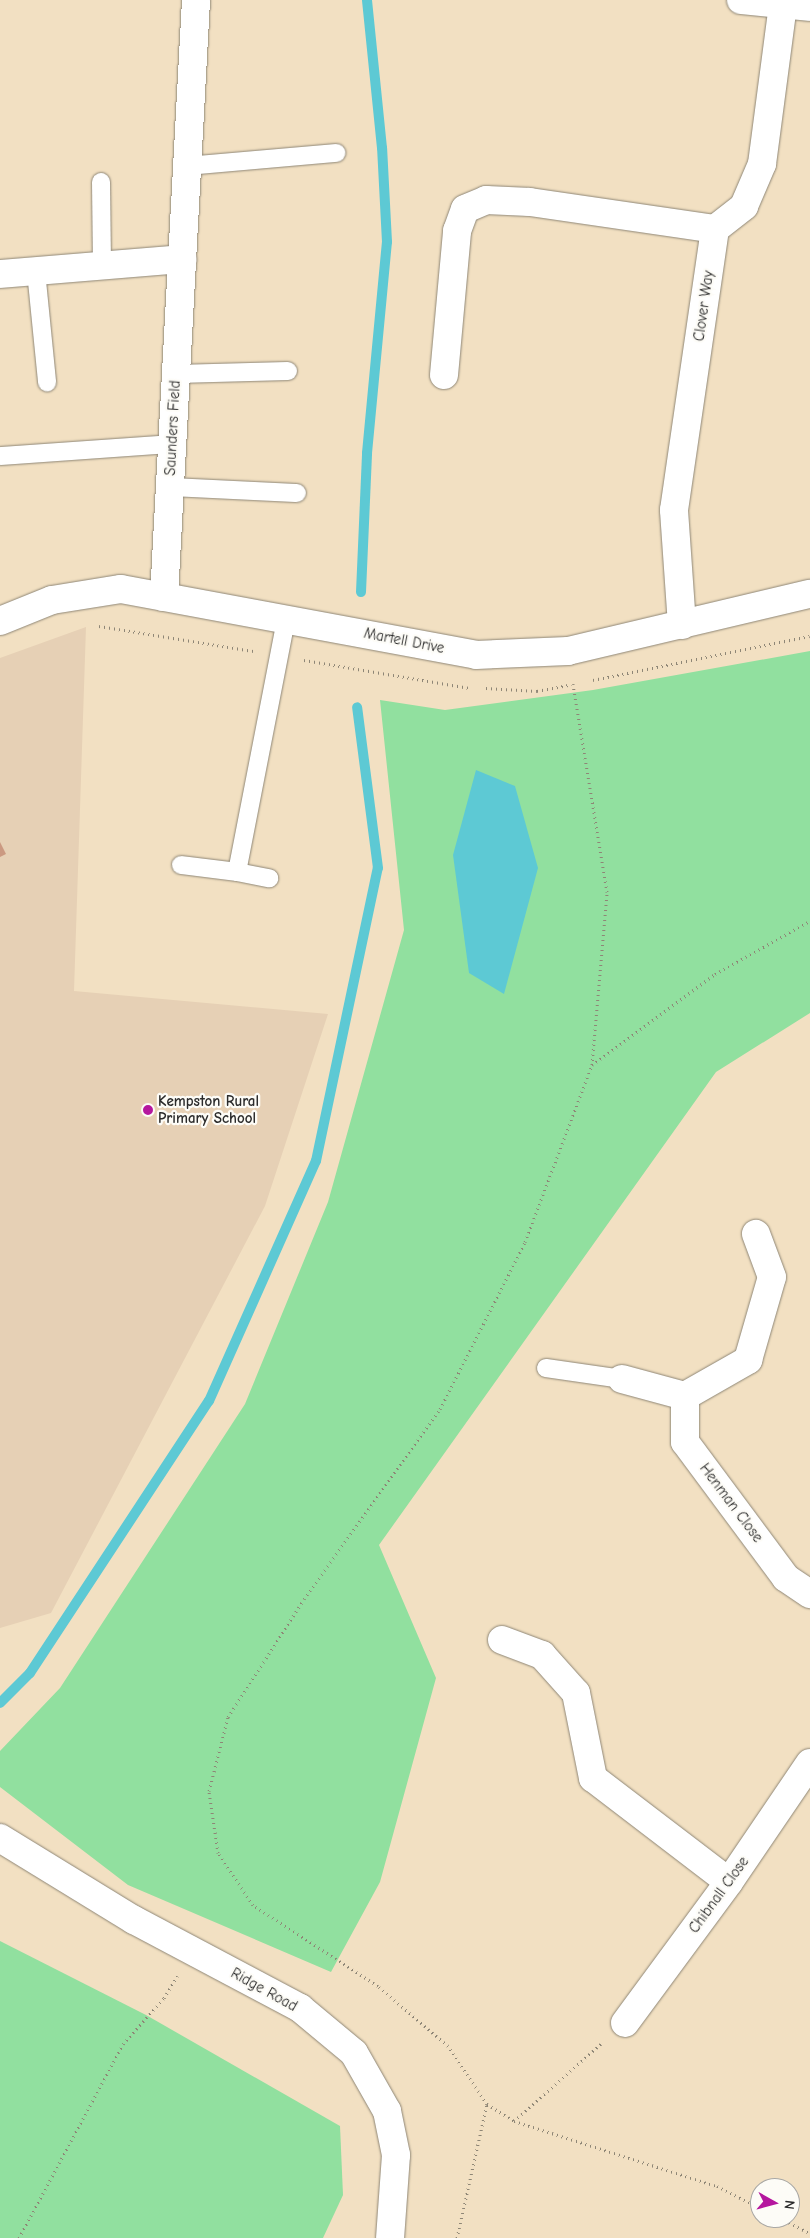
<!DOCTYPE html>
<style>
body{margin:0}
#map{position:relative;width:810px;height:2238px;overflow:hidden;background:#f2e0c2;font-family:"Comic Neue",sans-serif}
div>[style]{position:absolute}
.built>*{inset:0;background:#e6d0b5}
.green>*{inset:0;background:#91e09f}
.water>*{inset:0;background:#5dc9d4}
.stream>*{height:10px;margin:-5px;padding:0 5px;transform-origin:5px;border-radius:5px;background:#5dc9d4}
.building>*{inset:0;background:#cb9981}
.path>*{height:3px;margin-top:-1.5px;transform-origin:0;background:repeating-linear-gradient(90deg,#8e8676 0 1px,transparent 0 5px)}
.roads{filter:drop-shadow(0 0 1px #8e8676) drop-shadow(0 0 1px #8e8676)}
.service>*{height:18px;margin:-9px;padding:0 9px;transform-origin:9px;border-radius:9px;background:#fff}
.minor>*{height:28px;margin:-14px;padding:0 14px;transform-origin:14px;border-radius:14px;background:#fff}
.tertiary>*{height:28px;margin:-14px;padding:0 14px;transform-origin:14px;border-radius:14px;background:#fff}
.dots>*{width:14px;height:14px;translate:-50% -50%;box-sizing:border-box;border:2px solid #fdfcf7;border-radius:50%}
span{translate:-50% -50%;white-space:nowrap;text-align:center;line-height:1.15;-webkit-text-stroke:4.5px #fdfcf7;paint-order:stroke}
.street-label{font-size:15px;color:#2b2b2b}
.poi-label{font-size:15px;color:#2b2b2b;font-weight:700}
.left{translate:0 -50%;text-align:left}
.north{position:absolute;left:750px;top:2178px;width:50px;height:50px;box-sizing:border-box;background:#fdfcf7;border:1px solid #a9a8a5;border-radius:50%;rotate:97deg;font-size:14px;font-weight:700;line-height:20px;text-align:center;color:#2b2b2b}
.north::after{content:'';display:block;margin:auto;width:18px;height:22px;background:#b5179e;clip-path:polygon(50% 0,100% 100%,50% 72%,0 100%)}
</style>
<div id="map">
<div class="built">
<i style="clip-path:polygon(86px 627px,74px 991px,328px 1014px,265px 1206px,51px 1613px,0 1628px,0 658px)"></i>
</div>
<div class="green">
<i style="clip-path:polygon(810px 651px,810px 1013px,716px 1072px,379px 1545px,436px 1678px,380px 1882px,331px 1972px,128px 1885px,0 1787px,0 1751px,60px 1688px,245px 1404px,328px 1202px,404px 930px,380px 700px,445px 710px,593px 690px)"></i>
<i style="clip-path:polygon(0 1941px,146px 2015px,340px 2126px,343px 2195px,323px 2238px,0 2238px)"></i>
</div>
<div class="water">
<i style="clip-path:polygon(476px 770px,515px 786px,538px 868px,504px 994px,469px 973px,453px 855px)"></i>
</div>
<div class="stream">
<i style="left:361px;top:592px;width:139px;rotate:-87.5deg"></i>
<i style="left:367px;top:453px;width:212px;rotate:-84.6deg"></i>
<i style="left:387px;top:242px;width:94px;rotate:-93deg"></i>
<i style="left:382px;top:148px;width:149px;rotate:-95.8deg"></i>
<i style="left:0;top:1703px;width:42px;rotate:-45deg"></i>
<i style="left:30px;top:1673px;width:326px;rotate:-56.7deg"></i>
<i style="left:209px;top:1401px;width:263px;rotate:-66deg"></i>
<i style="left:316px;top:1161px;width:299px;rotate:-78.1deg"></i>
<i style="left:378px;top:868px;width:162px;rotate:-97.4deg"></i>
</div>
<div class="building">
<i style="clip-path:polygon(0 842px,6px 854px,0 857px)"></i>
</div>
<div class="path">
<i style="left:99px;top:626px;width:156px;rotate:9.2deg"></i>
<i style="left:304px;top:660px;width:168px;rotate:9.6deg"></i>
<i style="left:593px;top:680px;width:221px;rotate:-11.5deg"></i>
<i style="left:486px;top:688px;width:51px;rotate:3.4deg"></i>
<i style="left:537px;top:691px;width:33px;rotate:-11deg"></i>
<i style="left:592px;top:1065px;width:153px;rotate:-36.5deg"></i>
<i style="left:715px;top:974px;width:109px;rotate:-29.2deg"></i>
<i style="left:487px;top:2104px;width:32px;rotate:32deg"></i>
<i style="left:514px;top:2121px;width:213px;rotate:17.8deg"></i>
<i style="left:717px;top:2186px;width:48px;rotate:27.1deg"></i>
<i style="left:514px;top:2121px;width:118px;rotate:-41.6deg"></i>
<i style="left:780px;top:2218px;width:34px;rotate:27deg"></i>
<i style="left:19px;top:2238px;width:220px;rotate:-61.8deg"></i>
<i style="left:123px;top:2044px;width:62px;rotate:-48.3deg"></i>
<i style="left:164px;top:1998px;width:26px;rotate:-59deg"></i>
<i style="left:457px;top:2238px;width:137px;rotate:-77.4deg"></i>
<i style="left:487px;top:2104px;width:70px;rotate:-123.9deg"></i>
<i style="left:448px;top:2046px;width:92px;rotate:-139.4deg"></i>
<i style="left:378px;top:1986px;width:149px;rotate:-147.1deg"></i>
<i style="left:253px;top:1905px;width:63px;rotate:-123.9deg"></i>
<i style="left:218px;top:1853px;width:63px;rotate:-98.3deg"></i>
<i style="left:209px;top:1791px;width:76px;rotate:-75.6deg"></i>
<i style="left:228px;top:1717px;width:140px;rotate:-57.2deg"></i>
<i style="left:304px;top:1599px;width:234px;rotate:-54.4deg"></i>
<i style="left:440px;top:1409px;width:187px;rotate:-63deg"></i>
<i style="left:525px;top:1242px;width:189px;rotate:-69.3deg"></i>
<i style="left:592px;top:1065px;width:174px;rotate:-85deg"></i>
<i style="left:607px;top:892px;width:211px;rotate:-99.3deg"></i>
</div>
<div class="roads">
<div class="service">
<i style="left:187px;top:166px;width:150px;rotate:-5deg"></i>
<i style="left:101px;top:182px;width:84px;rotate:89.3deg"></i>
<i style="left:36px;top:271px;width:112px;rotate:84.3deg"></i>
<i style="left:176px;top:374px;width:112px;rotate:-1.5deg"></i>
<i style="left:0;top:456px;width:172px;rotate:-4deg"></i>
<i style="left:170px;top:487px;width:127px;rotate:2.7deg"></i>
<i style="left:181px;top:865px;width:56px;rotate:7.1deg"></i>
<i style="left:237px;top:872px;width:258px;rotate:-79deg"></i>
<i style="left:237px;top:872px;width:33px;rotate:11deg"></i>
<i style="left:546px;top:1368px;width:77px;rotate:8.2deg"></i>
</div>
<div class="minor">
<i style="left:741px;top:0;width:69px;rotate:5.8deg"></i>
<i style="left:0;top:274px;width:183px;rotate:-4.7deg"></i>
<i style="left:444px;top:375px;width:145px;rotate:-84.8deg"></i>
<i style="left:457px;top:231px;width:23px;rotate:-70deg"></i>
<i style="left:465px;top:209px;width:23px;rotate:-23deg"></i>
<i style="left:486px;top:200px;width:44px;rotate:2.6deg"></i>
<i style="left:530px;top:202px;width:187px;rotate:8.3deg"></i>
<i style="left:164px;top:597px;width:598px;rotate:-86.93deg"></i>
<i style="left:0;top:621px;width:56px;rotate:-22deg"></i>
<i style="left:52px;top:600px;width:70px;rotate:-9.1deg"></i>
<i style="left:121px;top:589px;width:361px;rotate:10.5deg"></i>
<i style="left:476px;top:655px;width:92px;rotate:-2.5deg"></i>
<i style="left:568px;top:651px;width:249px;rotate:-13.3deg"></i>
<i style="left:682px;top:625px;width:115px;rotate:-94deg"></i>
<i style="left:674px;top:510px;width:284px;rotate:-81.7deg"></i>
<i style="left:715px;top:229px;width:37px;rotate:-38deg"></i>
<i style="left:744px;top:206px;width:46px;rotate:-66.8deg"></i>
<i style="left:762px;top:164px;width:160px;rotate:-82.5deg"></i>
<i style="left:622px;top:1379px;width:65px;rotate:15.1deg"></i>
<i style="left:685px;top:1396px;width:73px;rotate:-29.7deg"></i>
<i style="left:748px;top:1360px;width:86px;rotate:-73.9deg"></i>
<i style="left:772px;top:1277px;width:46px;rotate:-110.4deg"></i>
<i style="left:685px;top:1396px;width:46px;rotate:90deg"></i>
<i style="left:685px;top:1442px;width:169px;rotate:53.4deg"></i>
<i style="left:786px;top:1578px;width:29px;rotate:34deg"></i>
<i style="left:502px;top:1640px;width:43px;rotate:20.6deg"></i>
<i style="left:542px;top:1655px;width:51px;rotate:48.2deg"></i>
<i style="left:576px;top:1693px;width:87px;rotate:78.7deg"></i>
<i style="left:593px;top:1778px;width:171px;rotate:37.4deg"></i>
<i style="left:625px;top:2023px;width:175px;rotate:-53.6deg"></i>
<i style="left:729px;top:1882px;width:144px;rotate:-55.8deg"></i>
</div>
<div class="tertiary">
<i style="left:0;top:1838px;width:157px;rotate:31.5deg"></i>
<i style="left:134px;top:1920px;width:188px;rotate:27.9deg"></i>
<i style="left:300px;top:2008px;width:70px;rotate:39.8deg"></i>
<i style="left:354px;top:2053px;width:67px;rotate:60.4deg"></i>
<i style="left:387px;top:2111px;width:45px;rotate:78.4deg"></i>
<i style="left:396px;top:2155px;width:83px;rotate:94.1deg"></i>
</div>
</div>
<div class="dots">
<i style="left:148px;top:1110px;background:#b5179e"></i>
</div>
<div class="street-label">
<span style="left:704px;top:306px;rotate:-82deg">Clover Way</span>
<span style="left:173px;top:428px;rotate:-87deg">Saunders Field</span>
<span style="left:404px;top:641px;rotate:11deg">Martell Drive</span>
<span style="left:731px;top:1503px;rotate:53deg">Henman Close</span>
<span style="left:719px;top:1895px;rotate:-54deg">Chibnall Close</span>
<span style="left:264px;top:1990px;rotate:29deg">Ridge Road</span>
</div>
<div class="poi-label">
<span class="left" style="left:158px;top:1110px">Kempston Rural<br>Primary School</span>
</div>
<div class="north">N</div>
</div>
